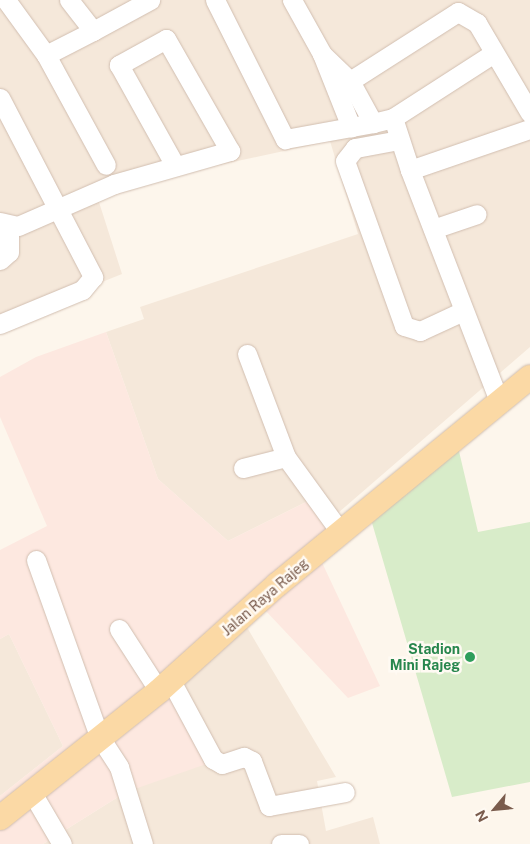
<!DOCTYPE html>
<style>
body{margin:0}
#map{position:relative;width:530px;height:844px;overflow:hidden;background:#fdf6ec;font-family:"Public Sans",sans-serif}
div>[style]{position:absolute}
.residential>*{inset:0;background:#f5e8da}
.commercial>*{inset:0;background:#fde8e0}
.green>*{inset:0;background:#d8ecc9}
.roads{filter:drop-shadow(0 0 1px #d1beb0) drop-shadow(0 0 1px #d1beb0)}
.minor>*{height:19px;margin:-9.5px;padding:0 9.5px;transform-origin:9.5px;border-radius:9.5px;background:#fff}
.major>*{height:24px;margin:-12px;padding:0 12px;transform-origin:12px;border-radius:12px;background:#fbd9a5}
.dots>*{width:14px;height:14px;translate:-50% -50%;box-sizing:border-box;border:2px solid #fffaf3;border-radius:50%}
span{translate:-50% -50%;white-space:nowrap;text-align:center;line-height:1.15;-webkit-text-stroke:5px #fffaf3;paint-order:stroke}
.street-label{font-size:14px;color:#7a5c4d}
.leisure-label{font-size:14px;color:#27864d;font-weight:700}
.right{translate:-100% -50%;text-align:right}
.north{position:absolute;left:470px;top:784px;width:50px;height:50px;-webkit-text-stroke:4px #fffaf3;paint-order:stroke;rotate:242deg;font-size:14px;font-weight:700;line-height:20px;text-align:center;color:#7a5c4d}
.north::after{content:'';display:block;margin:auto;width:18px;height:22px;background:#7a5c4d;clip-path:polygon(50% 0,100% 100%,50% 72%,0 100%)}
</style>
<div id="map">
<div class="residential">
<i style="clip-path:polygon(0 0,530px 0,530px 347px,331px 519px,306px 502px,228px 541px,158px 479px,106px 332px,144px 319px,140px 307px,358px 234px,330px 141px,163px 177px,98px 199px,122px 274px,0 323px)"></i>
<i style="clip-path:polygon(245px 624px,336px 777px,317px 781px,326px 831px,373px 817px,380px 844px,43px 844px,126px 792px,174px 688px)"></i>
<i style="clip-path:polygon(9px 634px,63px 746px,0 796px,0 639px)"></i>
</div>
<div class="commercial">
<i style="clip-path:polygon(106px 332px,158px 479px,228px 541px,306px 502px,331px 519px,318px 554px,380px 686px,348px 698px,264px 609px,174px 688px,215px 761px,126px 792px,43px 844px,0 844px,0 796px,63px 746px,9px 634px,0 639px,0 550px,47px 526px,0 417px,0 377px,36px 357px)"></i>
</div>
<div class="green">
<i style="clip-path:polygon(458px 447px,478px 532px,530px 522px,530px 782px,452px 797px,370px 516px)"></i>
</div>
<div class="roads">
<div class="minor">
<i style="left:6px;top:0;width:68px;rotate:54deg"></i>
<i style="left:46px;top:55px;width:125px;rotate:61.4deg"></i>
<i style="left:69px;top:0;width:39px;rotate:52deg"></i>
<i style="left:93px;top:31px;width:65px;rotate:-28.5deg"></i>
<i style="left:215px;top:0;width:156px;rotate:63.3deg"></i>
<i style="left:285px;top:139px;width:89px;rotate:-10.3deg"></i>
<i style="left:292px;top:0;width:62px;rotate:60.9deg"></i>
<i style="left:322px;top:54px;width:79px;rotate:68.3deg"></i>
<i style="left:322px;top:54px;width:39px;rotate:44deg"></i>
<i style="left:350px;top:81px;width:48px;rotate:61.3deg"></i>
<i style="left:373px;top:123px;width:21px;rotate:-14deg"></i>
<i style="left:393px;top:118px;width:55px;rotate:71.9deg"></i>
<i style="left:46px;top:55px;width:53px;rotate:-27.1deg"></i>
<i style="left:350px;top:81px;width:128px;rotate:-32.6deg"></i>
<i style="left:458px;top:12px;width:22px;rotate:30deg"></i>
<i style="left:477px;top:23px;width:104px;rotate:59.5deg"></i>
<i style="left:0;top:98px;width:202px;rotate:62.5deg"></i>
<i style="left:93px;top:277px;width:17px;rotate:130deg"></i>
<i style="left:82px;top:290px;width:89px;rotate:157.5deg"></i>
<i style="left:393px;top:118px;width:120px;rotate:-32.8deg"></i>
<i style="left:399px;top:140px;width:45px;rotate:169.7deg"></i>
<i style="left:355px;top:148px;width:16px;rotate:128deg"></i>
<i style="left:345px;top:161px;width:175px;rotate:70.3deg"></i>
<i style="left:404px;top:326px;width:17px;rotate:17deg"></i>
<i style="left:420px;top:331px;width:45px;rotate:-24.9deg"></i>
<i style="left:0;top:222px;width:18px;rotate:13deg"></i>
<i style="left:18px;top:226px;width:105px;rotate:-23.6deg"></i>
<i style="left:114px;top:184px;width:121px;rotate:-15.9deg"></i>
<i style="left:230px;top:151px;width:129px;rotate:-119.7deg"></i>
<i style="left:166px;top:39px;width:54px;rotate:151deg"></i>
<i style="left:119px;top:65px;width:113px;rotate:60.9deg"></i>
<i style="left:433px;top:229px;width:46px;rotate:-18.8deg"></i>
<i style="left:0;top:260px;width:12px;rotate:-42deg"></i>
<i style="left:9px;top:252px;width:25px;rotate:-90deg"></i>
<i style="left:247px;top:354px;width:110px;rotate:69.3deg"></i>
<i style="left:286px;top:457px;width:94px;rotate:54.1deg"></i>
<i style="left:499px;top:401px;width:248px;rotate:-111.1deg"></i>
<i style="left:410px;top:170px;width:127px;rotate:-18.9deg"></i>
<i style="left:243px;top:468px;width:44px;rotate:-14.3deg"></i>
<i style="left:36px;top:560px;width:187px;rotate:70.3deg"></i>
<i style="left:99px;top:736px;width:37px;rotate:57deg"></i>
<i style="left:119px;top:767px;width:81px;rotate:72.7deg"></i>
<i style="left:119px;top:629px;width:74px;rotate:57.2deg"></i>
<i style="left:170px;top:679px;width:91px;rotate:61.7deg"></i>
<i style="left:213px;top:759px;width:10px;rotate:29deg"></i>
<i style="left:222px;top:764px;width:23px;rotate:-18deg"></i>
<i style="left:244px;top:757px;width:9px;rotate:27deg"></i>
<i style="left:252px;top:761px;width:48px;rotate:69.3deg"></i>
<i style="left:269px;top:806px;width:77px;rotate:-10.4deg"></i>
<i style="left:31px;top:791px;width:61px;rotate:59.7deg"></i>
<i style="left:281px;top:844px;width:18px"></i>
</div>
<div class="major">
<i style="left:0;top:818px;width:203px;rotate:-38.6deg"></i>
<i style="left:159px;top:691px;width:160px;rotate:-42deg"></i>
<i style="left:278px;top:584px;width:326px;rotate:-39.4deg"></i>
</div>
</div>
<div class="dots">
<i style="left:470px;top:657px;background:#2e9e5b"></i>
</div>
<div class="street-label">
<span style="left:265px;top:597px;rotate:-41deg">Jalan Raya Rajeg</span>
</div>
<div class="leisure-label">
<span class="right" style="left:460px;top:657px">Stadion<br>Mini Rajeg</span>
</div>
<div class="north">N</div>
</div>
